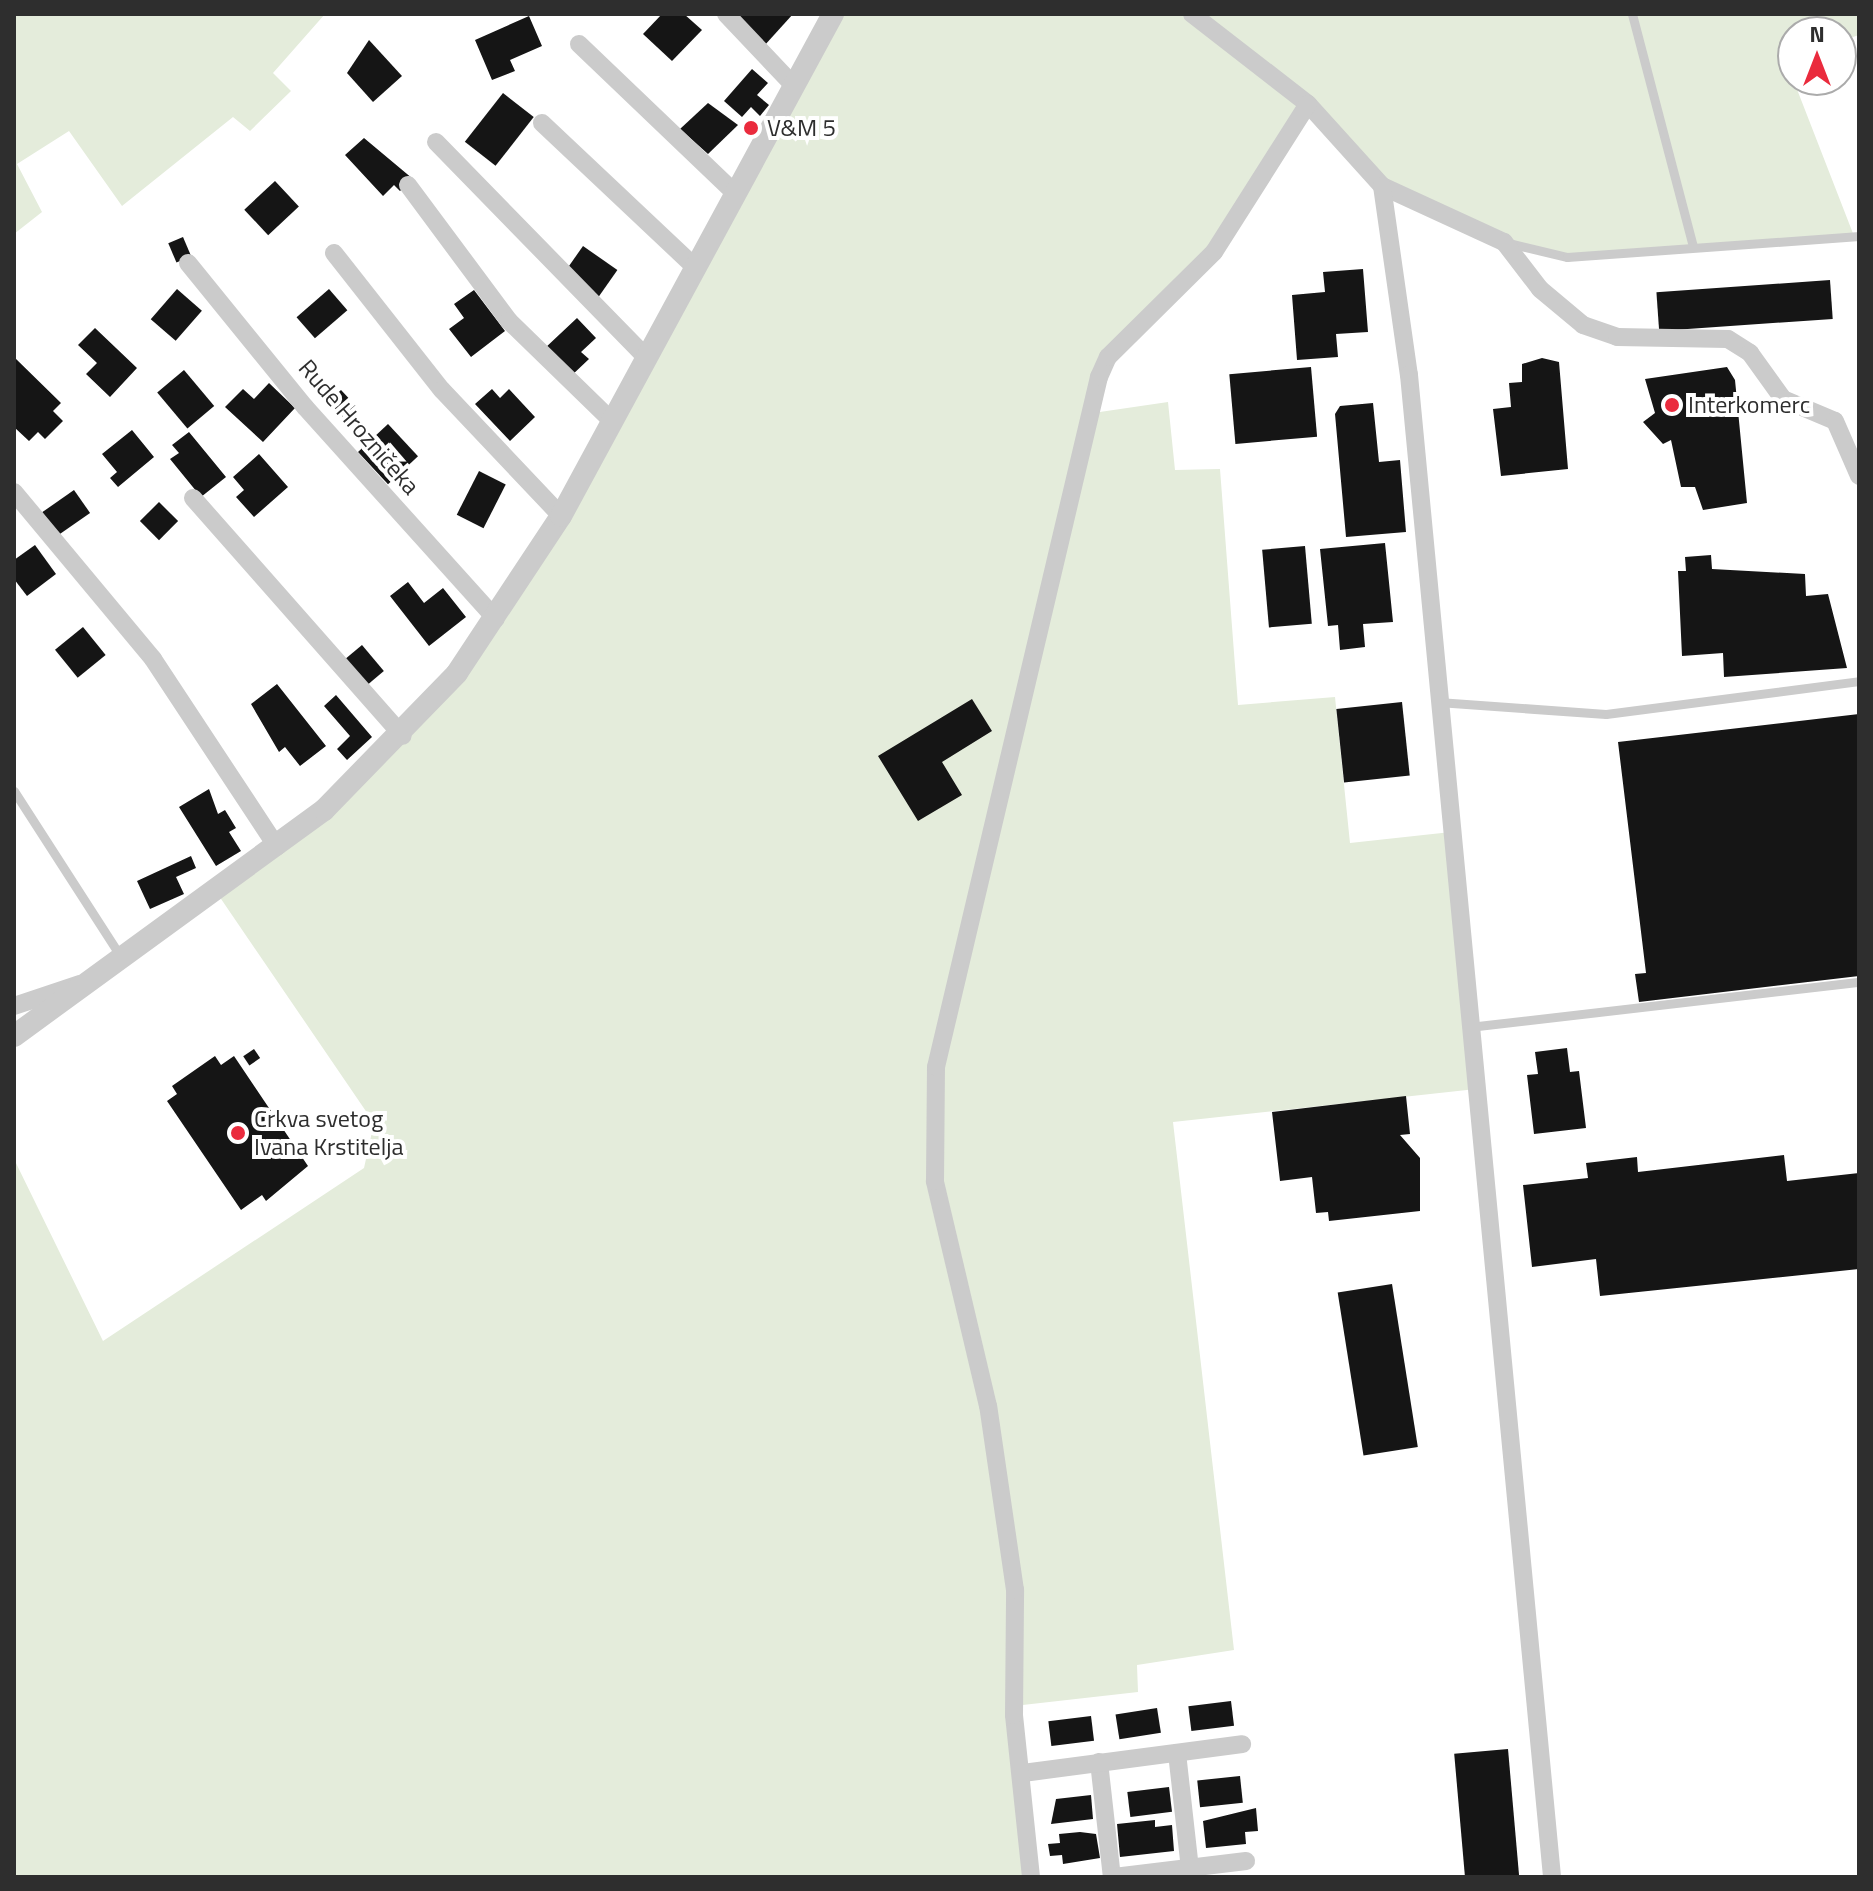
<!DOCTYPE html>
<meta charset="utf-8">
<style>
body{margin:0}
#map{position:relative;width:1873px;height:1891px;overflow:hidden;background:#fff;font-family:"Titillium Web",sans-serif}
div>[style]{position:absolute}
.green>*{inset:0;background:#e4ecdb}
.building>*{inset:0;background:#151515;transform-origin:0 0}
.service>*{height:9px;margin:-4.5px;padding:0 4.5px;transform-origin:4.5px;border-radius:4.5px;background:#cbcbcb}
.minor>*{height:18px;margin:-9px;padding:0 9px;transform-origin:9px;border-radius:9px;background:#cbcbcb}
.tertiary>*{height:22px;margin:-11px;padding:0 11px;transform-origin:11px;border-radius:11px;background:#cbcbcb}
.dots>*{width:22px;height:22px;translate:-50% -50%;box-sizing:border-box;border:4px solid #fff;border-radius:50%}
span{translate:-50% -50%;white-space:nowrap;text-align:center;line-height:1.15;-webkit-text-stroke:8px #fff;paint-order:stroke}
.poi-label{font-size:24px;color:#2e2e2e}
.left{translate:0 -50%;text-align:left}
.street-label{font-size:24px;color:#2e2e2e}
.frame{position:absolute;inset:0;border:16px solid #2e2e2e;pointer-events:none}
.north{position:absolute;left:1777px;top:16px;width:80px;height:80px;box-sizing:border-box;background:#fff;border:2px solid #ababab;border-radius:50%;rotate:0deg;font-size:22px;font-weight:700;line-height:32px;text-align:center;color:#2e2e2e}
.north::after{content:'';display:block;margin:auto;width:28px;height:36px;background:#ea2b3d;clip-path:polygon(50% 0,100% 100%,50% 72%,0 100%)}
</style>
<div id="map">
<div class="green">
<i style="clip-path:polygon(14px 14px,325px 14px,273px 73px,291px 91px,250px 131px,233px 117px,122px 206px,69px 131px,17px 164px,42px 212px,14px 234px)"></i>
<i style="clip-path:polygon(837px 14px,1859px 14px,1859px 35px,1841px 41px,1841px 32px,1793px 32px,1793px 58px,1786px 61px,1854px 236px,1567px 257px,1504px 242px,1382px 186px,1308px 105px,1214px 252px,1108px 357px,1093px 413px,1168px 402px,1175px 470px,1220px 469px,1238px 705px,1335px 697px,1350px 843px,1451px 832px,1476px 1089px,1173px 1122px,1234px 1650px,1137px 1665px,1138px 1692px,1014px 1706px,1031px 1877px,14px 1877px,14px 1159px,103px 1341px,364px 1168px,374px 1123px,217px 893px,277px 847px,459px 675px)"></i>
</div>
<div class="building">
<i style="clip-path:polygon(662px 14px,684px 14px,702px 30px,672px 61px,643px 34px)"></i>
<i style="clip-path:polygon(729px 14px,793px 14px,764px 46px)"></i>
<i style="clip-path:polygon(529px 16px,542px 46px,510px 60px,515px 71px,492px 80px,475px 40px)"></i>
<i style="clip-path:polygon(369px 40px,402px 76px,373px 102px,347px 73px)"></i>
<i style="clip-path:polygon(752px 69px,768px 83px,757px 95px,769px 105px,760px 116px,751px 107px,742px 117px,724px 101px)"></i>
<i style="left:503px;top:93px;width:39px;height:62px;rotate:38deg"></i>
<i style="clip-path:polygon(708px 103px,738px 125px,708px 154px,680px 129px)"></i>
<i style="clip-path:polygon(364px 138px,413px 179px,400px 191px,394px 185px,383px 196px,345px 155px)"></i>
<i style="left:275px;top:181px;width:35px;height:42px;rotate:47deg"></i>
<i style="left:183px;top:237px;width:21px;height:16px;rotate:67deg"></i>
<i style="left:583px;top:246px;width:42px;height:33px;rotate:35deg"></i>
<i style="clip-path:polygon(1363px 269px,1368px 332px,1336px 334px,1338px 357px,1297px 360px,1292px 295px,1325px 292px,1323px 272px)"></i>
<i style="left:1830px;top:280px;width:39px;height:174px;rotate:86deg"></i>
<i style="left:177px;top:289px;width:33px;height:40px;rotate:41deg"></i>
<i style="left:329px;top:289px;width:28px;height:43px;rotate:49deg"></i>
<i style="clip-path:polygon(474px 290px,505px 331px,471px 357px,449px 329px,464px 318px,454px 304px)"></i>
<i style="clip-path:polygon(577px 318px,596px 338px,581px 352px,589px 359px,570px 377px,544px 349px)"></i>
<i style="clip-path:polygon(95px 328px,137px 368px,110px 397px,86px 374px,97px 363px,78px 345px)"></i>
<i style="clip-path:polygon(14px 357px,61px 403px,53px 411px,63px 421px,45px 439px,38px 432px,29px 441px,14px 427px)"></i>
<i style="clip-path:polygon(1542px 358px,1559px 362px,1568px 469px,1501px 476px,1493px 409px,1511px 407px,1509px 383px,1522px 382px,1522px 364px)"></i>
<i style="left:1311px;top:367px;width:70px;height:82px;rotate:85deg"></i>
<i style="clip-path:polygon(1727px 367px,1735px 380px,1747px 503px,1703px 510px,1695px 487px,1681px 487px,1671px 440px,1663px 444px,1643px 422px,1655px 413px,1645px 379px)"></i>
<i style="left:184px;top:370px;width:47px;height:35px;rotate:50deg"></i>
<i style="clip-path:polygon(269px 383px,295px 408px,263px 442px,225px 407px,243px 389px,254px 399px)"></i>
<i style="clip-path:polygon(492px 389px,500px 398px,509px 389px,535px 417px,510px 441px,475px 404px)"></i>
<i style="left:341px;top:390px;width:23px;height:17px;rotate:47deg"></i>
<i style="clip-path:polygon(1373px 403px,1379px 462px,1400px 460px,1406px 532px,1346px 537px,1335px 414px,1340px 406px)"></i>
<i style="left:388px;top:424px;width:44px;height:41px;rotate:47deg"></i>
<i style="clip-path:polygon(132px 430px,154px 457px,118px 487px,110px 478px,117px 472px,102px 454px)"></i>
<i style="clip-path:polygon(189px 432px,226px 477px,201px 497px,170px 459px,179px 453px,172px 445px)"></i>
<i style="clip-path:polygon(259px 454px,288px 487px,254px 517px,236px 497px,244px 490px,233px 477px)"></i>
<i style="left:479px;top:471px;width:30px;height:49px;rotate:27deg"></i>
<i style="left:74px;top:490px;width:28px;height:39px;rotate:55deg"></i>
<i style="left:159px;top:502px;width:27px;height:27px;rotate:45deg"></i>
<i style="clip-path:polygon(1385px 543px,1393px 622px,1363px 624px,1365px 647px,1340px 650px,1338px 625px,1328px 626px,1320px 549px)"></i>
<i style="clip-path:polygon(35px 545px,56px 574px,27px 596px,14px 579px,14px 560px)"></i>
<i style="left:1305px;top:546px;width:78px;height:43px;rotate:85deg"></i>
<i style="clip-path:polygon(1711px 555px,1712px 569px,1805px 574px,1806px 596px,1828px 594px,1847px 668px,1724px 677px,1723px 653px,1682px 656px,1678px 571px,1686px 571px,1685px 557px)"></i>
<i style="clip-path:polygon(408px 582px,424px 603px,443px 588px,466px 617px,429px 646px,390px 596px)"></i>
<i style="left:83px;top:627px;width:36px;height:36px;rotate:51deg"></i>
<i style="left:362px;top:645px;width:34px;height:27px;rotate:50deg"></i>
<i style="clip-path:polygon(277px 684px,326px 746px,300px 766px,285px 747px,279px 752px,251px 704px)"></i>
<i style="clip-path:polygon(336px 695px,372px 737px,347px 760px,337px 749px,350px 736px,324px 706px)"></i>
<i style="clip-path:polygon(972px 699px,992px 731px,942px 762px,962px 795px,918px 821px,878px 756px)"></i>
<i style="left:1402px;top:702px;width:74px;height:66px;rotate:84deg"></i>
<i style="clip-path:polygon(1859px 714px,1859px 976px,1639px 1002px,1635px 974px,1646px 973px,1618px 742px)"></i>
<i style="clip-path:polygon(209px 789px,218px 814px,225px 810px,236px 828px,229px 832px,241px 851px,216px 866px,179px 807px)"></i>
<i style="clip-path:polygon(191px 856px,196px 868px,176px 877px,184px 894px,150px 909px,137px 881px)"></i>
<i style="clip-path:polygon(1567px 1048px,1570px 1072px,1579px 1071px,1586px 1128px,1534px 1134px,1527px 1075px,1538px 1074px,1535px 1052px)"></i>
<i style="left:254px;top:1049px;width:11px;height:13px;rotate:56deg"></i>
<i style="clip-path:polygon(215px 1056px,221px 1065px,234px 1056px,308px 1166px,266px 1201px,262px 1195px,241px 1210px,167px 1101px,177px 1094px,172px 1086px)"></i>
<i style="clip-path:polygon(1406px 1096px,1410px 1134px,1400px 1135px,1420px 1158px,1420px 1211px,1329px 1221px,1328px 1212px,1316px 1213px,1312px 1177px,1280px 1181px,1272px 1112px)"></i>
<i style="clip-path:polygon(1784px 1155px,1787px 1181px,1859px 1173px,1859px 1269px,1600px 1296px,1596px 1259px,1532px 1267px,1523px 1185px,1588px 1178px,1586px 1163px,1637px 1157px,1638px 1172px)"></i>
<i style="left:1392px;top:1284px;width:165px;height:55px;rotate:81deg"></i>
<i style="left:1231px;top:1701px;width:25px;height:43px;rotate:83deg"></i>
<i style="left:1157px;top:1708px;width:25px;height:42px;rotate:81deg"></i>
<i style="left:1091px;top:1716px;width:25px;height:43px;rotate:83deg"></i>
<i style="left:1508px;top:1749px;width:129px;height:54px;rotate:85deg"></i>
<i style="left:1240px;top:1776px;width:27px;height:43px;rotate:84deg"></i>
<i style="left:1169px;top:1787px;width:25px;height:42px;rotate:83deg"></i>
<i style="clip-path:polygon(1091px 1795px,1093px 1819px,1051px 1824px,1056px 1799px)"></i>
<i style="clip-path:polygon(1256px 1808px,1258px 1831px,1245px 1832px,1246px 1844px,1206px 1848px,1203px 1821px)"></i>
<i style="clip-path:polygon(1155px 1820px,1155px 1827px,1172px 1825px,1174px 1851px,1120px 1857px,1117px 1824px)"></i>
<i style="clip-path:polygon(1080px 1832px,1096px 1834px,1100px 1858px,1063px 1864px,1062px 1855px,1050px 1856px,1048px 1844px,1060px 1843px,1059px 1834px)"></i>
</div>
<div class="service">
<i style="left:1632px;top:14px;width:240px;rotate:75.3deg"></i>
<i style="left:1508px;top:243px;width:61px;rotate:13.3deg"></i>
<i style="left:1567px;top:257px;width:293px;rotate:-4.1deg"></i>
<i style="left:1438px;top:702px;width:168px;rotate:4.1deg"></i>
<i style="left:1606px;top:714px;width:255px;rotate:-7.4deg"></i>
<i style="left:14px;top:791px;width:197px;rotate:57.2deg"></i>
<i style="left:1469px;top:1027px;width:393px;rotate:-6.6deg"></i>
</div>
<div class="minor">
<i style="left:726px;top:14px;width:100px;rotate:46.6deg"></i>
<i style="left:1192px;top:14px;width:147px;rotate:37.8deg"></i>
<i style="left:1308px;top:104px;width:110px;rotate:47.9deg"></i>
<i style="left:1382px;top:186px;width:134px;rotate:24.7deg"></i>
<i style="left:1504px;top:242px;width:59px;rotate:52.5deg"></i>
<i style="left:1540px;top:289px;width:56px;rotate:39.9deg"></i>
<i style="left:1583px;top:325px;width:36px;rotate:19deg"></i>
<i style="left:1617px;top:337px;width:111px;rotate:1deg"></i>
<i style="left:1728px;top:339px;width:26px;rotate:32deg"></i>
<i style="left:1750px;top:353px;width:57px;rotate:54.3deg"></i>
<i style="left:1783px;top:399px;width:56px;rotate:22.9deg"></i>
<i style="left:1835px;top:421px;width:60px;rotate:66.4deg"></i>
<i style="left:579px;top:44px;width:217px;rotate:43.7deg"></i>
<i style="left:542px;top:123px;width:212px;rotate:43.3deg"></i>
<i style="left:436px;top:142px;width:302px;rotate:45.7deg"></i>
<i style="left:408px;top:185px;width:169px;rotate:53.4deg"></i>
<i style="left:509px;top:321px;width:144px;rotate:44.2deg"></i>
<i style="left:1382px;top:186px;width:191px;rotate:81.9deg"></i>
<i style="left:1409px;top:375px;width:1509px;rotate:84.56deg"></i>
<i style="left:334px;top:253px;width:174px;rotate:51.8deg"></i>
<i style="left:442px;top:390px;width:173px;rotate:46.6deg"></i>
<i style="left:188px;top:263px;width:186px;rotate:50.9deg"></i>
<i style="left:305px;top:407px;width:285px;rotate:48deg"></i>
<i style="left:14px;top:492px;width:217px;rotate:50.2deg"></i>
<i style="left:153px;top:659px;width:225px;rotate:56.6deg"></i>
<i style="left:193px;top:498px;width:317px;rotate:48.6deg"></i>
<i style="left:14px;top:1006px;width:70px;rotate:-18.4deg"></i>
<i style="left:1177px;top:1753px;width:125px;rotate:83.6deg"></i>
<i style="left:1099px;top:1762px;width:116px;rotate:83.6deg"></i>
<i style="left:1023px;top:1773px;width:221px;rotate:-7.5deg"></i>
<i style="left:1031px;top:1877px;width:163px;rotate:-96deg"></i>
<i style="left:1014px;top:1715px;width:125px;rotate:-89.5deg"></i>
<i style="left:1015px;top:1590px;width:186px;rotate:-98.3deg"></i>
<i style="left:988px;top:1406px;width:231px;rotate:-103.3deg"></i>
<i style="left:935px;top:1181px;width:114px;rotate:-89.5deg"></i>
<i style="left:936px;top:1067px;width:709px;rotate:-76.71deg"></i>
<i style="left:1099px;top:377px;width:22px;rotate:-66deg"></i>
<i style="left:1108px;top:357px;width:149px;rotate:-44.7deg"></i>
<i style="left:1214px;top:252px;width:175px;rotate:-57.6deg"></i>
<i style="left:1114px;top:1877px;width:133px;rotate:-6.9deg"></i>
</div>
<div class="tertiary">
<i style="left:14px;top:1036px;width:384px;rotate:-36.1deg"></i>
<i style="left:324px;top:810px;width:191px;rotate:-45.8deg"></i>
<i style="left:457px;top:673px;width:188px;rotate:-56.5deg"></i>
<i style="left:561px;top:516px;width:571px;rotate:-61.55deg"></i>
</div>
<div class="dots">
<i style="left:751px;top:128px;background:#ea2b3d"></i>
<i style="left:1672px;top:405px;background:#ea2b3d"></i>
<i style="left:238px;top:1133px;background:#ea2b3d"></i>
</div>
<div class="poi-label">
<span class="left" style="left:767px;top:128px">V&amp;M 5</span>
<span class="left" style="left:1688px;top:405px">Interkomerc</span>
<span class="left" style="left:254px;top:1133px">Crkva svetog<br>Ivana Krstitelja</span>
</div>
<div class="street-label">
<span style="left:359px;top:427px;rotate:49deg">Rude Hrozničeka</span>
</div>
<div class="frame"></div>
<div class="north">N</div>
</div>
